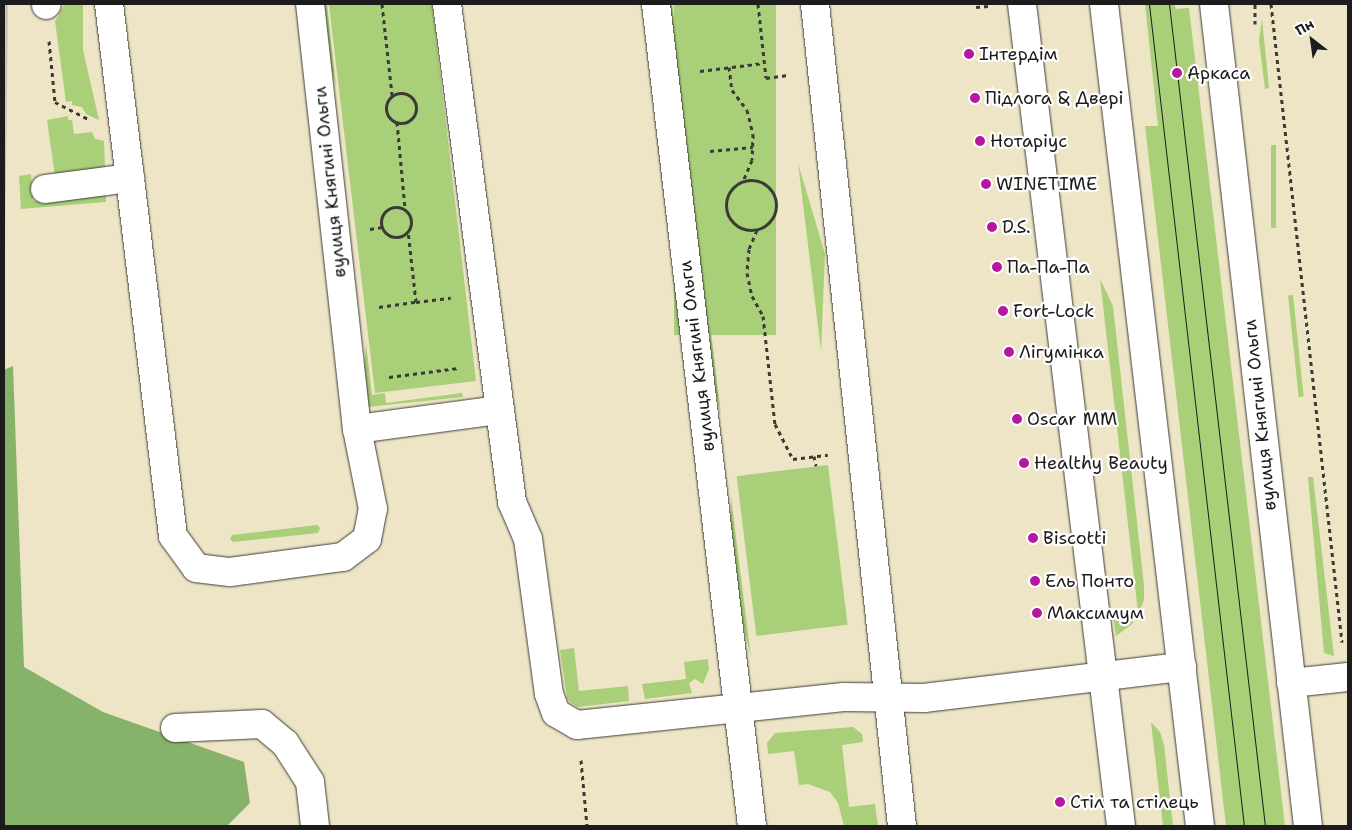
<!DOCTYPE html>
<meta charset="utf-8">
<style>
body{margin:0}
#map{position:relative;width:1352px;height:830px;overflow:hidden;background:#eee5c7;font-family:"Shantell Sans",sans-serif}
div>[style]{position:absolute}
.industrial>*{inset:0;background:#d1bfbd}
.green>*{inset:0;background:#a9cf79;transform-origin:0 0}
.forest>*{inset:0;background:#86b269}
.path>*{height:3px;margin-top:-1.5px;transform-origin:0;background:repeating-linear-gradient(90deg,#3c3a36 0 4px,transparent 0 8px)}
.path>.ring{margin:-1.5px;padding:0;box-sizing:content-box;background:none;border:3px solid #3c3a36;border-radius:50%}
.roads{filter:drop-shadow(0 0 1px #3c3a36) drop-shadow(0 0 1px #3c3a36)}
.minor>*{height:28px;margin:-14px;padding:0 14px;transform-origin:14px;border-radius:14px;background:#fff}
.major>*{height:28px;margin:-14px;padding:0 14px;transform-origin:14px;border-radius:14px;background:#fff}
.tram>*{height:1px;margin:-0.5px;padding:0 0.5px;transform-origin:0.5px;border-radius:0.5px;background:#1c1c1c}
.dots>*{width:14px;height:14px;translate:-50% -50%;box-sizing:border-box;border:2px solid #fff;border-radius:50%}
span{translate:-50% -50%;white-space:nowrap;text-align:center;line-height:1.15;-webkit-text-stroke:4.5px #fff;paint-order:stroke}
.poi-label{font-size:18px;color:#1c1c1c}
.left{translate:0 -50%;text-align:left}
.street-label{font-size:18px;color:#1c1c1c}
.frame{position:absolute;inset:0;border:5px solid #1c1c1c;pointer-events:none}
.north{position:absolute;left:1287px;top:15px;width:50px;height:50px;-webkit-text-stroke:4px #fff;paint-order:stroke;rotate:330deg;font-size:14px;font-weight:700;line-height:20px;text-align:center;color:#1c1c1c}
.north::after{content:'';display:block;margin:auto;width:18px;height:22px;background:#1c1c1c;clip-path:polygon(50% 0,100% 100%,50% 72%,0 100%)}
</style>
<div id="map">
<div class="industrial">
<i style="clip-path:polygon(4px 4px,8px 4px,4px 339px)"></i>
</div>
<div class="green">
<i style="clip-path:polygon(65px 4px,83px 4px,83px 50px,99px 120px,86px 114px,82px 107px,72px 105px,72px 101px,66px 102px,55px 21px)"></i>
<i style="clip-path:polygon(318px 4px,327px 4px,336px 86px,318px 19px)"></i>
<i style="clip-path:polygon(344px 4px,432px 4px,476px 381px,375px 393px,329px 5px)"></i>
<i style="clip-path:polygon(664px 4px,672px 4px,679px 70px)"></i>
<i style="left:674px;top:4px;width:102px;height:331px"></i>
<i style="clip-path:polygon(1145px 4px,1174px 4px,1176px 9px,1189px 8px,1285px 826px,1226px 826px,1145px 126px,1158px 126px)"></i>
<i style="clip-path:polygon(1262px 19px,1269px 88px,1265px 89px,1259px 40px)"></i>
<i style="clip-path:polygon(68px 116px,68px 120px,72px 120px,74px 134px,92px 132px,95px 139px,104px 141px,105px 167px,55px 176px,47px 120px)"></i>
<i style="left:1271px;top:145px;width:5px;height:83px"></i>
<i style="clip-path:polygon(798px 163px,825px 254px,821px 351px)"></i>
<i style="clip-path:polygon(31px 174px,33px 201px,106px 193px,106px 202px,21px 209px,19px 176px)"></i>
<i style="clip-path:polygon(1100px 279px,1113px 306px,1144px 585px,1144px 600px,1139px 612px,1131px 625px,1116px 636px,1113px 615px,1138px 612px)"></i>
<i style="left:1293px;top:295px;width:102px;height:5px;rotate:84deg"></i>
<i style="clip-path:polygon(710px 324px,721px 414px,710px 371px)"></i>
<i style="clip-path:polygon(366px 343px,372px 395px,385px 393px,386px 403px,462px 393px,463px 397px,367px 407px,362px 395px)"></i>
<i style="left:828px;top:465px;width:161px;height:92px;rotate:83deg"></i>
<i style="clip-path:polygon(1308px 477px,1313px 477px,1334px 656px,1324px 653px)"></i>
<i style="clip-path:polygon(731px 497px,751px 657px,730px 575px)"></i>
<i style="clip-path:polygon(317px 525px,320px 528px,318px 533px,233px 542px,230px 539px,232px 535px)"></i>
<i style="clip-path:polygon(574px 648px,579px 691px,628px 686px,629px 701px,578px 707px,571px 703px,567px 698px,560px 650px)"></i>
<i style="clip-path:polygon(708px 659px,709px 669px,703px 684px,695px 679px,689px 683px,692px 693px,645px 699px,642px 684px,686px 679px,684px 662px)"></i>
<i style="clip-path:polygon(1151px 722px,1160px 732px,1164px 745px,1173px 826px,1163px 826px)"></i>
<i style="clip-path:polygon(853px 727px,862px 734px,863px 742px,842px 745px,849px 807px,875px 804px,878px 826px,844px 826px,838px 803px,830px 792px,808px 784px,799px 785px,794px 751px,768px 754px,767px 743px,775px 733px)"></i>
</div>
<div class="forest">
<i style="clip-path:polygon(13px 366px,24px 667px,103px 712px,244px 762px,250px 803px,227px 826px,4px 826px,4px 370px)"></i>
</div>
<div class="path">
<i style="left:382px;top:4px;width:92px;rotate:83.7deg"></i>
<i style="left:758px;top:4px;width:74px;rotate:83.8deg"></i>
<i style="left:766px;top:78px;width:22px;rotate:-8deg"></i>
<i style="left:1271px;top:4px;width:642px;rotate:83.65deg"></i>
<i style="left:976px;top:7px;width:12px;rotate:-5deg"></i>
<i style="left:1255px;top:24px;width:20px;rotate:-90deg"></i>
<i style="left:49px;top:41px;width:61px;rotate:84.4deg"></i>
<i style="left:55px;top:102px;width:37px;rotate:27deg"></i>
<i style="left:729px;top:67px;width:23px;rotate:83deg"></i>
<i style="left:732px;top:90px;width:25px;rotate:53deg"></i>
<i style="left:747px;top:110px;width:25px;rotate:76deg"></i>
<i style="left:753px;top:134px;width:26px;rotate:92deg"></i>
<i style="left:752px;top:160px;width:21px;rotate:113deg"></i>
<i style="left:700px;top:71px;width:64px;rotate:-7.1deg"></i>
<i class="ring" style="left:386px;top:93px;width:27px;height:27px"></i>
<i style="left:397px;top:122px;width:87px;rotate:84.7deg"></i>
<i style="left:710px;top:151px;width:43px;rotate:-5.3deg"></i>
<i class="ring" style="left:726px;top:180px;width:47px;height:47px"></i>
<i class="ring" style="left:381px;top:207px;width:27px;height:27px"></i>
<i style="left:370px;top:229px;width:12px;rotate:-9deg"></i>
<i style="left:757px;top:230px;width:21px;rotate:113deg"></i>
<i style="left:749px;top:249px;width:24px;rotate:95deg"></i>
<i style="left:747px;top:273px;width:24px;rotate:78deg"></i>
<i style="left:752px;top:296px;width:23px;rotate:61deg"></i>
<i style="left:763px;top:316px;width:109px;rotate:83.7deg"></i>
<i style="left:775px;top:424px;width:39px;rotate:63deg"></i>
<i style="left:793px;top:459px;width:35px;rotate:-7deg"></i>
<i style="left:416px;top:302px;width:35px;rotate:-7deg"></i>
<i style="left:379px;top:307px;width:37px;rotate:-8deg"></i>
<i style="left:416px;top:302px;width:71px;rotate:-96.4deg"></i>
<i style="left:389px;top:377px;width:70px;rotate:-7.4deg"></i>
<i style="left:814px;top:456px;width:10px;rotate:79deg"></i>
<i style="left:581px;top:760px;width:66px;rotate:84.8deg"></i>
</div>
<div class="roads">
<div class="minor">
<i style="left:109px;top:4px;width:536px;rotate:83.14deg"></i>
<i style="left:173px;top:536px;width:39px;rotate:54deg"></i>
<i style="left:196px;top:568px;width:34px;rotate:7deg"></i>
<i style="left:230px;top:572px;width:114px;rotate:-7.6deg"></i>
<i style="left:343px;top:557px;width:30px;rotate:-37deg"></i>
<i style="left:367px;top:539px;width:31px;rotate:-79deg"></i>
<i style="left:373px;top:509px;width:82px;rotate:-101.3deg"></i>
<i style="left:357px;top:429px;width:428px;rotate:-96.3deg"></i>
<i style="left:447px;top:4px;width:502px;rotate:82.56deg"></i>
<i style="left:512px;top:502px;width:40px;rotate:66.6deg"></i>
<i style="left:528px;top:539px;width:156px;rotate:82.3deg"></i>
<i style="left:549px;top:694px;width:20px;rotate:70deg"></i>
<i style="left:556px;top:713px;width:24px;rotate:30deg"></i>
<i style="left:577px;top:725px;width:268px;rotate:-6deg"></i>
<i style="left:844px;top:697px;width:80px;rotate:0.7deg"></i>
<i style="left:924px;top:698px;width:260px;rotate:-6.9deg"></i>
<i style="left:656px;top:4px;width:828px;rotate:83.34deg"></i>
<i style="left:815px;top:4px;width:827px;rotate:83.96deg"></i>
<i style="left:1022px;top:4px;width:828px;rotate:83.13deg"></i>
<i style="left:46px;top:5px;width:1px;rotate:-45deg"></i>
<i style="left:45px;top:189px;width:86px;rotate:-7.4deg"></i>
<i style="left:357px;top:429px;width:143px;rotate:-7.6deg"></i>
<i style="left:1291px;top:683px;width:57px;rotate:-6deg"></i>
<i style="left:175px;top:728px;width:87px;rotate:-2.6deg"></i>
<i style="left:262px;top:724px;width:30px;rotate:40deg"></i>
<i style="left:285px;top:743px;width:46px;rotate:57.3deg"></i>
<i style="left:310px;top:782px;width:44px;rotate:83.5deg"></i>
</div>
<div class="major">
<i style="left:1104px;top:4px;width:828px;rotate:83.34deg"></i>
<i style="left:1214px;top:4px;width:827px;rotate:83.48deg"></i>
</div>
</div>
<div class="tram">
<i style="left:1149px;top:4px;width:827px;rotate:83.41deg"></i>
<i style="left:1169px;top:4px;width:828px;rotate:83.34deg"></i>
</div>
<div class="dots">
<i style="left:969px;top:54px;background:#b5179e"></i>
<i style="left:1177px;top:73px;background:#b5179e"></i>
<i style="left:975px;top:98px;background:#b5179e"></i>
<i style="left:980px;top:141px;background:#b5179e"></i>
<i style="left:986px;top:184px;background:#b5179e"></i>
<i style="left:992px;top:227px;background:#b5179e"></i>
<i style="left:997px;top:267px;background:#b5179e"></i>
<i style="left:1003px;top:311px;background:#b5179e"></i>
<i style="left:1009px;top:352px;background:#b5179e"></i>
<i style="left:1017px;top:419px;background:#b5179e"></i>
<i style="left:1024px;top:463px;background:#b5179e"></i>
<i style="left:1033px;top:538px;background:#b5179e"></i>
<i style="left:1035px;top:581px;background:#b5179e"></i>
<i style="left:1037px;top:613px;background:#b5179e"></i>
<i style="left:1060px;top:802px;background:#b5179e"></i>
</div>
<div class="poi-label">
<span class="left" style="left:979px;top:54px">Інтердім</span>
<span class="left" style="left:1187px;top:73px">Аркаса</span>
<span class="left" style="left:985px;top:98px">Підлога &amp; Двері</span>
<span class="left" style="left:990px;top:141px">Нотаріус</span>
<span class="left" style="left:996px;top:184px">WINETIME</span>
<span class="left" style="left:1002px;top:227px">D.S.</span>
<span class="left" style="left:1007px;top:267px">Па-Па-Па</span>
<span class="left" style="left:1013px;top:311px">Fort-Lock</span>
<span class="left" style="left:1019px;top:352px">Лігумінка</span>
<span class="left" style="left:1027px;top:419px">Oscar MM</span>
<span class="left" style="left:1034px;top:463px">Healthy Beauty</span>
<span class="left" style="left:1043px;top:538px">Biscotti</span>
<span class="left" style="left:1045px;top:581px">Ель Понто</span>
<span class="left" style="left:1047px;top:613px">Максимум</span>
<span class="left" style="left:1070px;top:802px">Стіл та стілець</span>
</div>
<div class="street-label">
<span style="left:330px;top:182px;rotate:-96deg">вулиця Княгині Ольги</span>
<span style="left:697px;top:356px;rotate:-97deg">вулиця Княгині Ольги</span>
<span style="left:1260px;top:415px;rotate:-96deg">вулиця Княгині Ольги</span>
</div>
<div class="frame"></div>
<div class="north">Пн</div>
</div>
